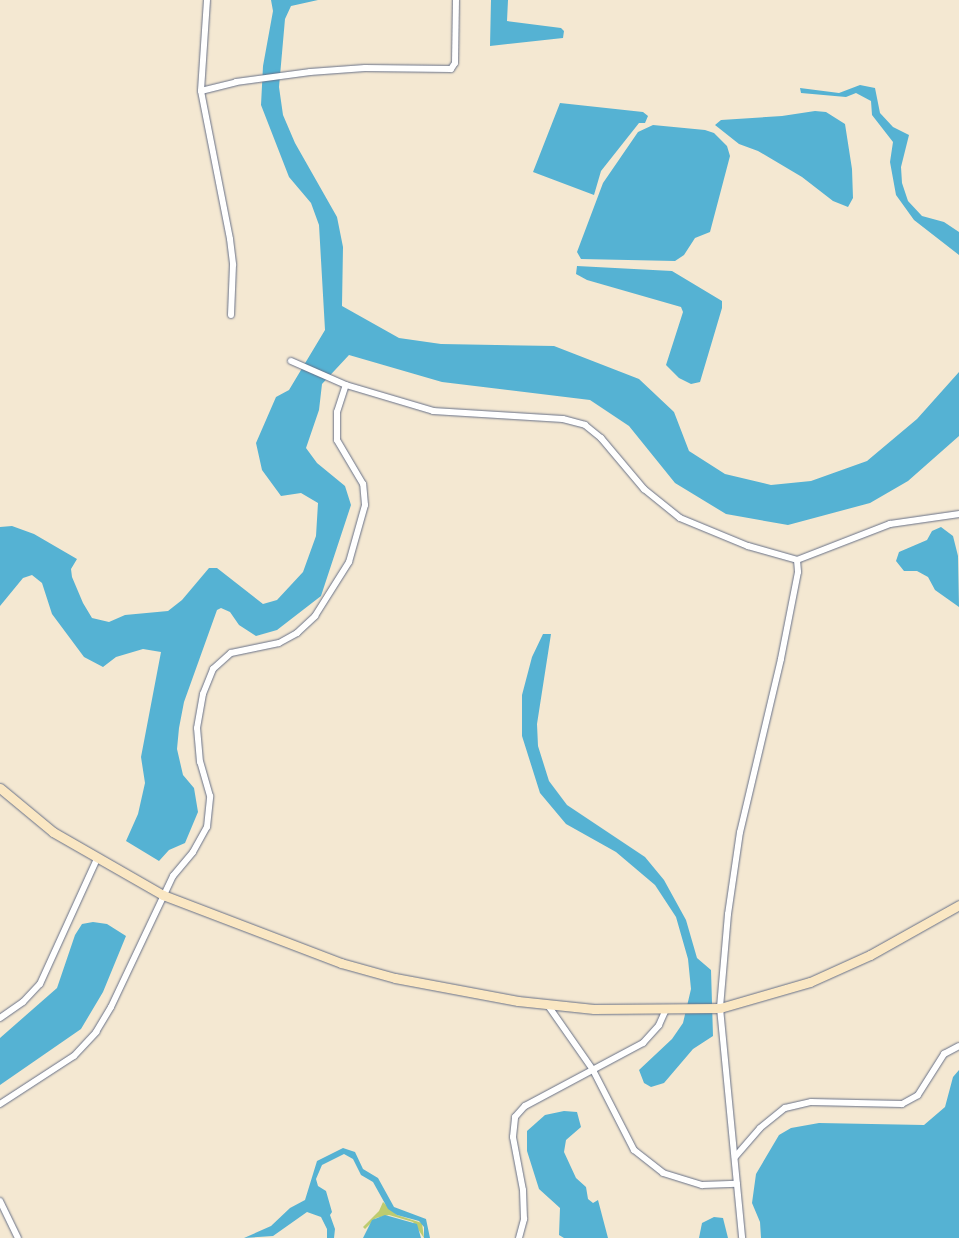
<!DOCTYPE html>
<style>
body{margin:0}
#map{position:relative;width:959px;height:1238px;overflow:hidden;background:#f4e8d2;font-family:Mali,sans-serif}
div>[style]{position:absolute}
.green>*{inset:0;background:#becc6f}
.water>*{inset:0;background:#55b2d3}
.roads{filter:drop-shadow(0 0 1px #677087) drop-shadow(0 0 1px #677087)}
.street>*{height:6px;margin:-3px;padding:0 3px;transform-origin:3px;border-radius:3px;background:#fff}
.secondary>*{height:9px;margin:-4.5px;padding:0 4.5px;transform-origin:4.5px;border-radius:4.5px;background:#fae7c3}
span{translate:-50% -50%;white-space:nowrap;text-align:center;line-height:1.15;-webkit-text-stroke:5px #f7f3e8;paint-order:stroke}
</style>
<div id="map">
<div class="green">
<i style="clip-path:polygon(383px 1202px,397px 1215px,422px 1223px,424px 1238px,413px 1222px,389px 1215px,376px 1218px,365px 1229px,363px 1227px,379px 1211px)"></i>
</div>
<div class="water">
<i style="clip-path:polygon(271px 0,318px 0,291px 6px,285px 19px,279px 87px,283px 115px,295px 143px,337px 217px,343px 247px,342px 306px,399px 338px,441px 344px,554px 346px,639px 379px,674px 412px,689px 451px,725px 474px,771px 485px,811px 481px,867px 461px,917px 419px,959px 372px,959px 436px,908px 481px,870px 503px,788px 525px,726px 514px,675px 483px,629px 426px,590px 400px,442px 382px,349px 355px,322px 384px,319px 410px,306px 448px,317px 463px,345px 486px,351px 505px,321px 596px,277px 630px,256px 636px,239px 625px,230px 612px,221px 608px,217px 610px,184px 702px,179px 728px,177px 749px,183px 775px,194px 788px,198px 812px,185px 843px,169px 850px,159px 861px,126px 841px,138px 814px,145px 783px,141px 757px,161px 652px,143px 649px,116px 657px,103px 667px,84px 657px,52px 614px,42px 583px,32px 575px,23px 578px,0 606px,0 527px,12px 526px,34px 534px,77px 559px,71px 569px,72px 577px,83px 603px,92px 618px,109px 622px,125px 615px,168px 611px,182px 600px,209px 568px,217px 568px,263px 604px,277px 600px,303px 572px,316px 536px,318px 503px,301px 493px,281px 496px,262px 470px,256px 443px,276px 397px,289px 390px,325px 330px,319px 225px,311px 203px,289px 177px,261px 105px,263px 66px,273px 11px)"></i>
<i style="clip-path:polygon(491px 0,508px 0,507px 21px,561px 28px,564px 31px,563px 38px,490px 46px)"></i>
<i style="clip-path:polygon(860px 85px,875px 88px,880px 113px,893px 127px,909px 135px,901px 167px,902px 183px,908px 201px,922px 216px,944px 222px,959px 232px,959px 255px,914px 220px,896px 195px,890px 162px,893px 142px,872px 115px,871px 101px,856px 93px,846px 97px,801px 93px,800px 88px,839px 93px)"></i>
<i style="clip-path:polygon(560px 103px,643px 112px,648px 116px,645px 123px,639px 123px,601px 171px,594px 195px,533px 172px)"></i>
<i style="clip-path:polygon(815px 111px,826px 112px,845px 124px,852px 169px,853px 198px,848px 207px,833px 201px,802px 177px,758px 151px,739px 144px,715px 125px,721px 120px,782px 116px)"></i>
<i style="clip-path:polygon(653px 125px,705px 130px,714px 133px,727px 146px,730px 156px,710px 232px,695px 238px,684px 255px,675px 261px,581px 259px,577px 252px,603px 183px,638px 132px)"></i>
<i style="clip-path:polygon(577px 266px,672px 271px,722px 301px,722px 308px,700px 382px,691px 384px,679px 378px,666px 365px,683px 312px,681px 307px,587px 280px,576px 274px)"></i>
<i style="clip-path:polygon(941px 527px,953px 536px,958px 556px,959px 607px,935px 590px,928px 577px,917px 571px,904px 571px,896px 561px,899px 552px,927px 540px,932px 531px)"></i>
<i style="clip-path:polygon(543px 634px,551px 634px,537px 724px,538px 746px,549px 781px,567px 805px,645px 857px,664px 880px,686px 920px,697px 958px,711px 970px,713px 1036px,693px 1049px,664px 1083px,651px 1087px,644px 1083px,639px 1070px,672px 1039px,683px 1023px,691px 989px,688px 959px,676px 917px,655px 885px,616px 852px,566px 824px,540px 793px,522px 736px,522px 695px,532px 657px)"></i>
<i style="clip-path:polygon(93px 922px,107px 924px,126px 936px,103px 992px,81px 1029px,0 1085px,0 1038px,57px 988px,75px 935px,82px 924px)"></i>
<i style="clip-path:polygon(959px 1070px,959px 1238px,761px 1238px,760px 1222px,752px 1203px,756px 1174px,779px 1135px,791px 1128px,819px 1123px,924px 1125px,945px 1107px,953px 1077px)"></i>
<i style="clip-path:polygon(564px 1111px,577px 1112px,581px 1127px,566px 1140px,564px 1152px,576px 1178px,586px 1187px,588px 1199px,593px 1203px,598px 1200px,608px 1238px,564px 1238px,559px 1235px,560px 1208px,539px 1189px,527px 1151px,527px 1131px,545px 1115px)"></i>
<i style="clip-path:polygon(343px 1148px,355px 1152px,363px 1169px,378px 1178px,394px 1207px,426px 1219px,430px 1238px,424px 1238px,424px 1227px,419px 1221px,397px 1215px,388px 1209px,373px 1182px,361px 1175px,353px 1159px,344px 1154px,322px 1165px,316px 1179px,318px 1186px,326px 1191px,332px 1212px,330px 1215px,335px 1229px,334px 1238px,327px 1238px,327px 1229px,321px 1217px,307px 1212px,273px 1236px,244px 1238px,271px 1226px,290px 1208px,305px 1200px,317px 1161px)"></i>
<i style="clip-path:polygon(385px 1215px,417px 1224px,421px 1238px,363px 1238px,372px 1220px)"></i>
<i style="clip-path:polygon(714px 1217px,723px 1218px,728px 1238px,699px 1238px,702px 1223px)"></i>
</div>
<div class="roads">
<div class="street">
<i style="left:207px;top:0;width:91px;rotate:93.8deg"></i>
<i style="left:201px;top:91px;width:151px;rotate:78.9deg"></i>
<i style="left:230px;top:239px;width:26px;rotate:83deg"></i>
<i style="left:233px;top:265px;width:50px;rotate:92.3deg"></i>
<i style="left:201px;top:91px;width:36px;rotate:-14deg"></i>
<i style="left:236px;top:82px;width:75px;rotate:-7.7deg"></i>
<i style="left:310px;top:72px;width:55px;rotate:-4.2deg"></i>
<i style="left:365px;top:68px;width:86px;rotate:0.7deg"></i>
<i style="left:451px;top:69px;width:7px;rotate:-56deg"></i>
<i style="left:455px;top:63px;width:63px;rotate:-89.1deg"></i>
<i style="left:291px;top:361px;width:60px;rotate:23.6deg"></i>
<i style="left:797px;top:560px;width:100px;rotate:-21.2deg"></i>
<i style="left:890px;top:524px;width:70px;rotate:-8.2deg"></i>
<i style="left:547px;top:1004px;width:80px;rotate:55.1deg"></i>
<i style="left:593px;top:1070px;width:90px;rotate:62.9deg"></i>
<i style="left:634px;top:1150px;width:37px;rotate:38deg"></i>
<i style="left:663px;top:1173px;width:41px;rotate:17.1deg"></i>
<i style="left:702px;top:1185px;width:35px;rotate:-2deg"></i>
<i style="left:0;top:1018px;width:28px;rotate:-35deg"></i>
<i style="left:23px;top:1002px;width:25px;rotate:-47deg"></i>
<i style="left:40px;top:984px;width:137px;rotate:-65.5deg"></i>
<i style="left:0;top:1104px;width:88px;rotate:-33deg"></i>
<i style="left:74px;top:1056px;width:33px;rotate:-47deg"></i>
<i style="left:96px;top:1032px;width:29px;rotate:-59deg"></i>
<i style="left:111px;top:1007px;width:145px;rotate:-64.7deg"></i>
<i style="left:173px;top:876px;width:31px;rotate:-50deg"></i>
<i style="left:193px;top:852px;width:29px;rotate:-61deg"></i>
<i style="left:207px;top:827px;width:31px;rotate:-84deg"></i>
<i style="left:210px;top:796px;width:35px;rotate:-106deg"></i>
<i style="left:200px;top:762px;width:34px;rotate:-95deg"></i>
<i style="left:197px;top:728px;width:35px;rotate:-80deg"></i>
<i style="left:203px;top:694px;width:27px;rotate:-68deg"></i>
<i style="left:213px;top:669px;width:24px;rotate:-42deg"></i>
<i style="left:231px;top:653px;width:49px;rotate:-11.8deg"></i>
<i style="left:279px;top:643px;width:21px;rotate:-29deg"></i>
<i style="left:297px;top:633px;width:25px;rotate:-43deg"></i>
<i style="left:315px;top:616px;width:64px;rotate:-57.8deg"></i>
<i style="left:349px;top:562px;width:59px;rotate:-74.3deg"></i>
<i style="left:365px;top:505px;width:21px;rotate:-95deg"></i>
<i style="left:363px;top:484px;width:51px;rotate:-120.6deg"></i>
<i style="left:337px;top:440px;width:28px;rotate:-90deg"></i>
<i style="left:337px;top:412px;width:28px;rotate:-72deg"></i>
<i style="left:346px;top:385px;width:91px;rotate:16.6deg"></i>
<i style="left:433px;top:411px;width:130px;rotate:3.5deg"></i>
<i style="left:563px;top:419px;width:23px;rotate:15deg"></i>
<i style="left:585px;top:425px;width:21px;rotate:39deg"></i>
<i style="left:601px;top:438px;width:67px;rotate:49.9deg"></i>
<i style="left:644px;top:489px;width:46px;rotate:38.9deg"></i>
<i style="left:680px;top:518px;width:74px;rotate:22.4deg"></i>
<i style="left:748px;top:546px;width:51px;rotate:15.9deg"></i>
<i style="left:797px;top:560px;width:12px;rotate:85deg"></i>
<i style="left:798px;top:572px;width:89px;rotate:101.1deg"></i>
<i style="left:781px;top:659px;width:178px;rotate:103.3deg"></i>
<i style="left:740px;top:832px;width:83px;rotate:98.3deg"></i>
<i style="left:728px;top:914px;width:94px;rotate:94.9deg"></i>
<i style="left:720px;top:1008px;width:231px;rotate:84.5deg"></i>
<i style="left:735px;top:1157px;width:38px;rotate:-49deg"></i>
<i style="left:760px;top:1128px;width:32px;rotate:-39deg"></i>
<i style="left:785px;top:1108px;width:27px;rotate:-13deg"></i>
<i style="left:811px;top:1102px;width:91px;rotate:1.3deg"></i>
<i style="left:902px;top:1104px;width:18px;rotate:-29deg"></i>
<i style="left:918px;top:1095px;width:49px;rotate:-57.6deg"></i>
<i style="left:944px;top:1054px;width:17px;rotate:-28deg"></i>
<i style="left:0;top:1201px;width:41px;rotate:64.1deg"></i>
<i style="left:519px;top:1238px;width:20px;rotate:-75deg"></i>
<i style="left:524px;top:1219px;width:29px;rotate:-92deg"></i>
<i style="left:523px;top:1190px;width:54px;rotate:-100.7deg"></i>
<i style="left:513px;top:1137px;width:20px;rotate:-84deg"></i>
<i style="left:515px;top:1117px;width:15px;rotate:-48deg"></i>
<i style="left:525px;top:1106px;width:134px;rotate:-28.1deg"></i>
<i style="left:643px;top:1043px;width:24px;rotate:-48deg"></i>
<i style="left:659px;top:1025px;width:17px;rotate:-66deg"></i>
</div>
<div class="secondary">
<i style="left:0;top:788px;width:69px;rotate:39.7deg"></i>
<i style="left:53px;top:832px;width:127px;rotate:29.8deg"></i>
<i style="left:163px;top:895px;width:191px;rotate:20.9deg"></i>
<i style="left:341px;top:963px;width:56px;rotate:15.5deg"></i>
<i style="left:395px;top:978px;width:125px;rotate:10.6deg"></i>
<i style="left:518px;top:1001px;width:76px;rotate:6deg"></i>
<i style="left:594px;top:1009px;width:126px;rotate:-0.5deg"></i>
<i style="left:720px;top:1008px;width:94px;rotate:-16.1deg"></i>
<i style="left:810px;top:982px;width:66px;rotate:-24.2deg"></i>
<i style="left:870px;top:955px;width:102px;rotate:-29.3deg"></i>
</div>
</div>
</div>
